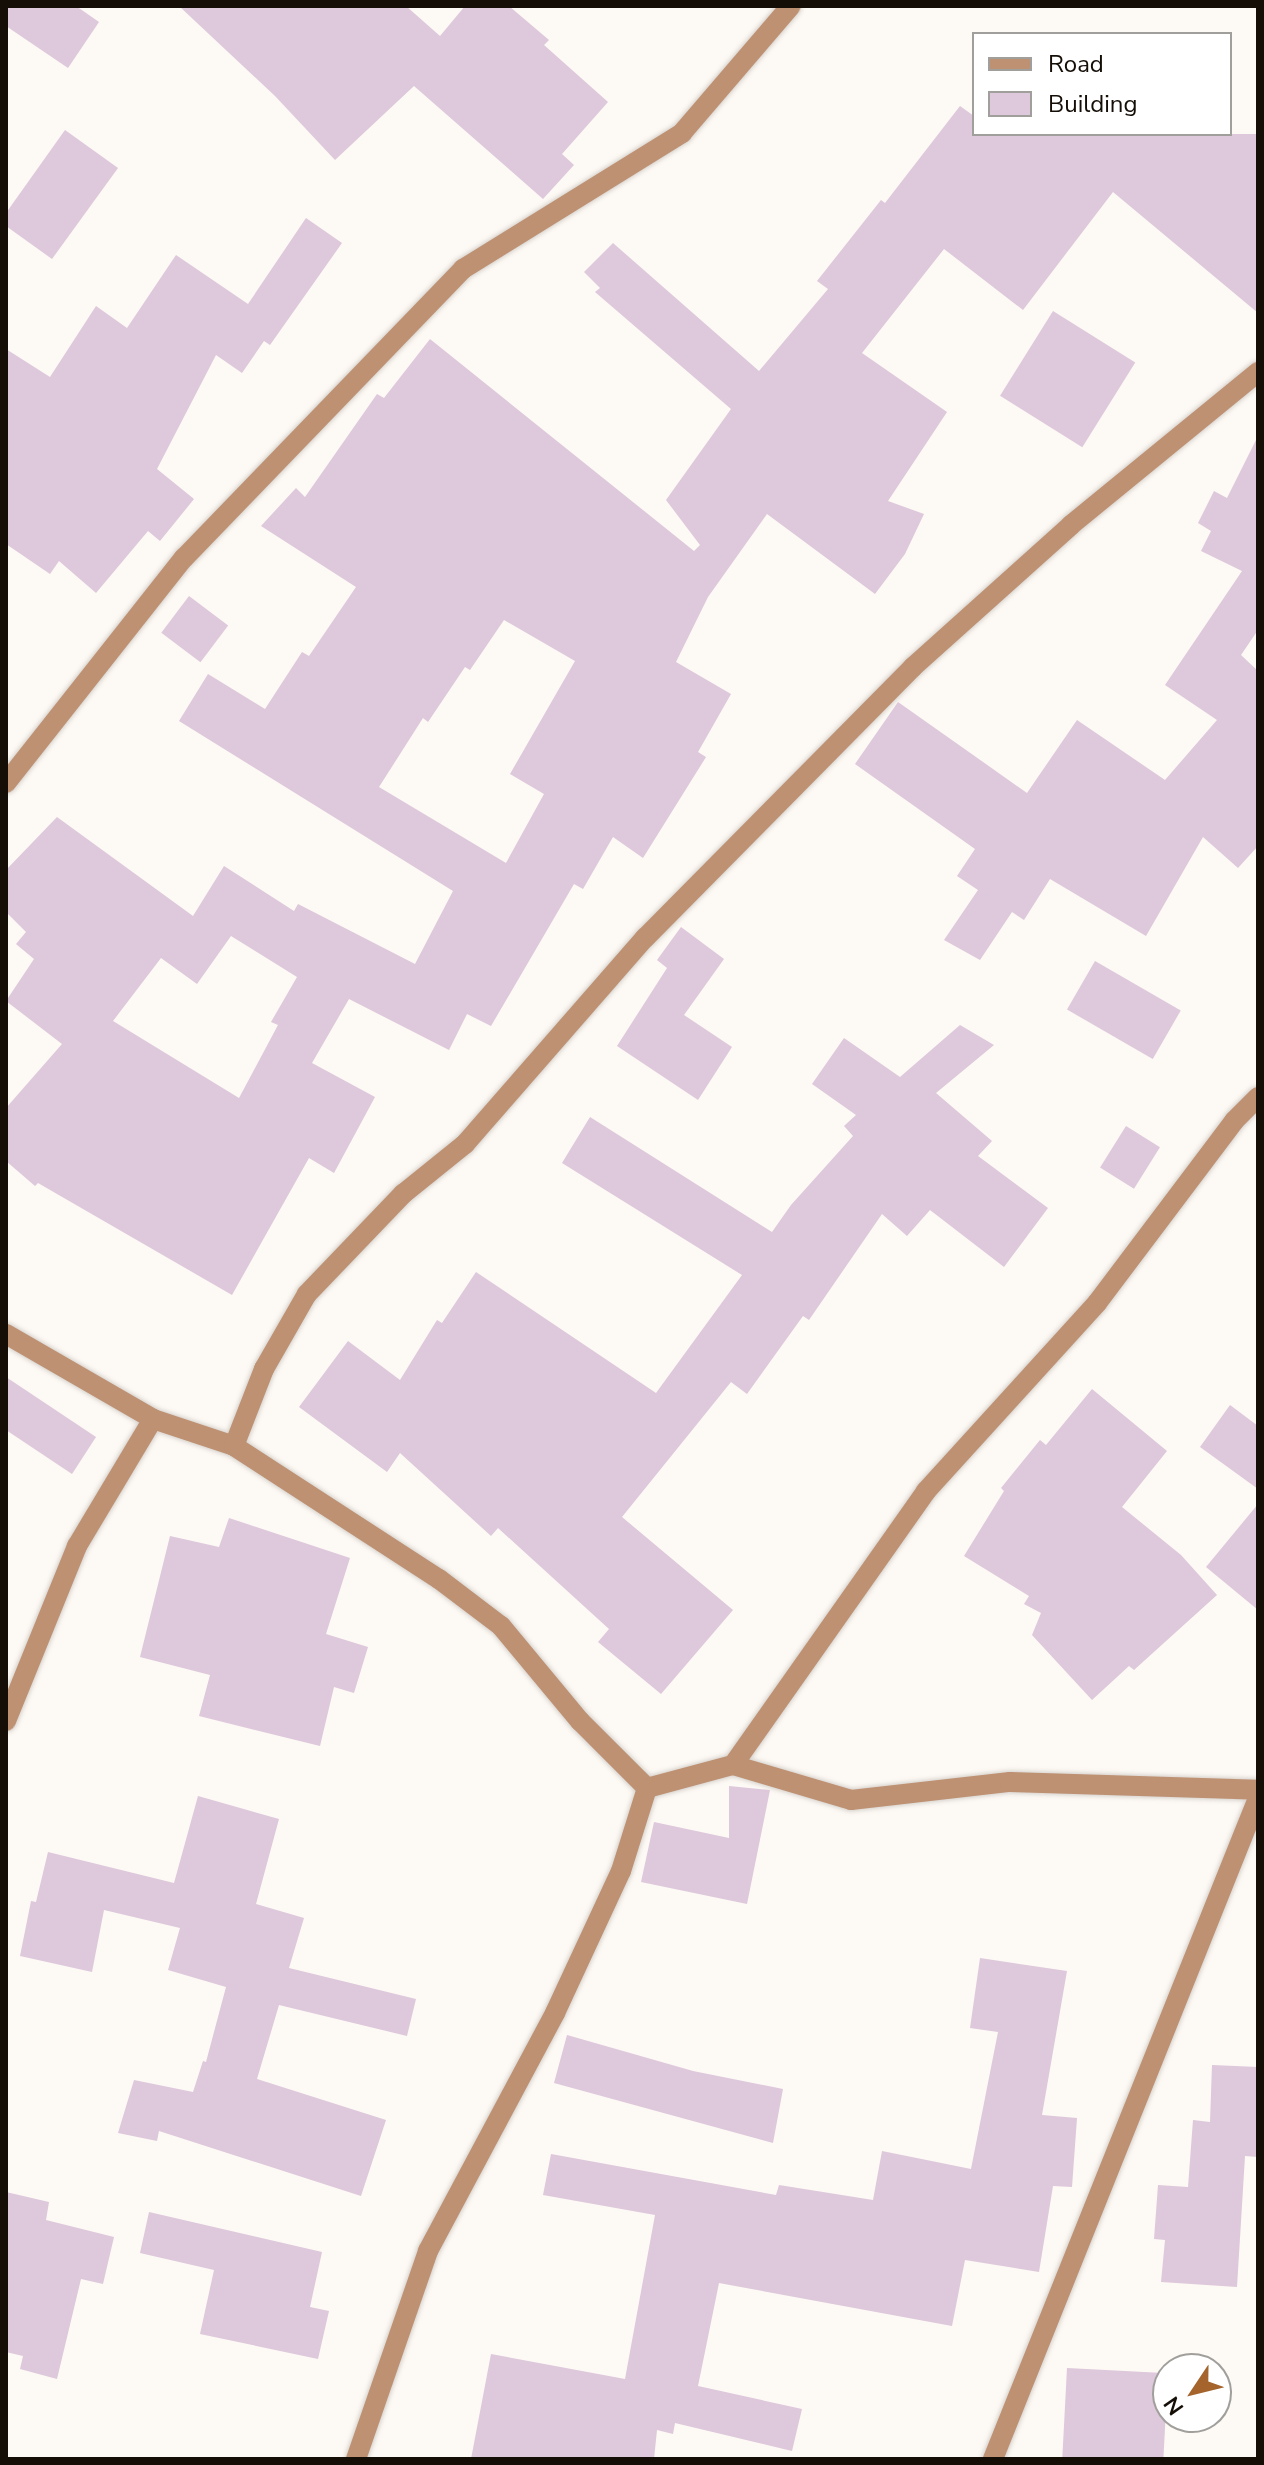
<!DOCTYPE html>
<style>
body{margin:0}
#map{position:relative;width:1264px;height:2465px;overflow:hidden;background:#fdf9f4;font-family:"Nunito Sans",sans-serif}
div>[style]{position:absolute}
.building>*{inset:0;background:#dec8db;transform-origin:0 0}
.roads{filter:drop-shadow(0 0 2px #d8d3ce) drop-shadow(0 0 2px #d8d3ce)}
.minor>*{height:20px;margin:-10px;padding:0 10px;transform-origin:10px;border-radius:10px;background:#be9173}
span{translate:-50% -50%;white-space:nowrap;text-align:center;line-height:1.15;-webkit-text-stroke:7px #fff;paint-order:stroke}
.frame{position:absolute;inset:0;border:8px solid #140e07;pointer-events:none}
.legend{position:absolute;left:972px;top:32px;width:260px;height:104px;box-sizing:border-box;background:#fff;border:2px solid #a19f9c;margin:0;padding:10px 14px;list-style:none;font-size:24px;color:#140e07}
.legend li{display:flex;align-items:center;gap:16px;height:40px}
.legend b{width:40px;border:2px solid #a19f9c}
.north{position:absolute;left:1152px;top:2353px;width:80px;height:80px;box-sizing:border-box;background:#fff;border:2px solid #a19f9c;border-radius:50%;rotate:235deg;font-size:22px;font-weight:700;line-height:32px;text-align:center;color:#140e07}
.north::after{content:'';display:block;margin:auto;width:28px;height:36px;background:#a4642c;clip-path:polygon(50% 0,100% 100%,50% 72%,0 100%)}
</style>
<div id="map">
<div class="building">
<i style="clip-path:polygon(6px 6px,76px 6px,99px 22px,68px 68px,6px 26px)"></i>
<i style="clip-path:polygon(179px 6px,406px 6px,440px 36px,465px 6px,509px 6px,549px 40px,544px 45px,608px 102px,562px 154px,574px 165px,543px 199px,414px 86px,335px 160px,275px 96px)"></i>
<i style="clip-path:polygon(evenodd,960px 106px,974px 116px,974px 134px,1258px 134px,1258px 313px,1113px 192px,1023px 310px,944px 249px,862px 353px,947px 412px,888px 501px,924px 514px,905px 554px,875px 594px,767px 514px,708px 597px,676px 662px,731px 694px,698px 752px,706px 757px,643px 858px,613px 837px,583px 889px,574px 884px,491px 1026px,467px 1014px,449px 1050px,349px 999px,312px 1063px,375px 1097px,334px 1173px,309px 1158px,232px 1295px,38px 1183px,35px 1186px,6px 1161px,6px 1108px,62px 1044px,6px 1001px,34px 959px,16px 944px,26px 932px,6px 912px,6px 870px,57px 817px,193px 916px,224px 866px,294px 911px,298px 904px,415px 964px,453px 891px,179px 721px,208px 674px,265px 709px,302px 652px,309px 656px,356px 587px,261px 526px,296px 488px,305px 497px,377px 394px,384px 398px,430px 339px,694px 551px,700px 545px,666px 500px,731px 409px,595px 292px,600px 288px,584px 272px,613px 243px,759px 371px,828px 289px,817px 281px,881px 200px,885px 203px,960px 106px,504px 620px,575px 661px,510px 774px,544px 794px,506px 863px,379px 787px,423px 718px,428px 722px,465px 667px,470px 670px,504px 620px,960px 106px,231px 936px,297px 977px,271px 1022px,278px 1025px,239px 1098px,113px 1021px,161px 958px,197px 984px,231px 936px)"></i>
<i style="clip-path:polygon(65px 130px,118px 168px,52px 259px,6px 226px,6px 213px)"></i>
<i style="clip-path:polygon(306px 218px,342px 243px,270px 345px,264px 341px,242px 373px,216px 355px,157px 469px,194px 499px,160px 541px,148px 531px,96px 593px,59px 561px,50px 574px,6px 544px,6px 349px,50px 377px,96px 306px,127px 328px,176px 255px,248px 304px)"></i>
<i style="left:1053px;top:311px;width:97px;height:100px;rotate:32deg"></i>
<i style="clip-path:polygon(1258px 436px,1258px 630px,1241px 655px,1258px 671px,1258px 846px,1238px 868px,1203px 837px,1146px 936px,1050px 879px,1024px 920px,1012px 912px,980px 960px,944px 940px,978px 890px,957px 876px,975px 849px,855px 764px,898px 702px,1027px 793px,1077px 720px,1165px 780px,1217px 720px,1165px 685px,1242px 571px,1201px 551px,1211px 531px,1198px 523px,1214px 491px,1227px 498px)"></i>
<i style="left:189px;top:596px;width:49px;height:46px;rotate:37deg"></i>
<i style="clip-path:polygon(681px 927px,724px 959px,684px 1015px,732px 1047px,698px 1100px,617px 1046px,667px 968px,657px 960px)"></i>
<i style="left:1095px;top:961px;width:99px;height:56px;rotate:30deg"></i>
<i style="clip-path:polygon(960px 1025px,994px 1045px,936px 1093px,992px 1141px,978px 1156px,1048px 1208px,1004px 1267px,930px 1210px,907px 1236px,882px 1214px,809px 1320px,803px 1316px,747px 1394px,731px 1382px,622px 1517px,733px 1610px,661px 1694px,598px 1642px,609px 1629px,498px 1528px,491px 1536px,400px 1453px,387px 1472px,299px 1407px,348px 1341px,400px 1380px,437px 1320px,442px 1323px,476px 1272px,656px 1393px,742px 1275px,562px 1163px,590px 1117px,772px 1232px,791px 1205px,853px 1136px,844px 1126px,856px 1115px,812px 1084px,844px 1038px,900px 1077px)"></i>
<i style="left:1126px;top:1126px;width:40px;height:49px;rotate:32deg"></i>
<i style="clip-path:polygon(6px 1377px,96px 1437px,72px 1474px,6px 1430px)"></i>
<i style="clip-path:polygon(1092px 1389px,1167px 1451px,1122px 1507px,1181px 1555px,1217px 1595px,1134px 1670px,1129px 1666px,1092px 1700px,1032px 1635px,1041px 1613px,1024px 1604px,1029px 1596px,964px 1556px,1004px 1491px,1001px 1488px,1040px 1440px,1046px 1445px)"></i>
<i style="clip-path:polygon(1230px 1405px,1258px 1426px,1258px 1489px,1200px 1447px)"></i>
<i style="clip-path:polygon(1258px 1504px,1258px 1610px,1206px 1567px)"></i>
<i style="clip-path:polygon(229px 1518px,350px 1558px,326px 1634px,368px 1647px,354px 1693px,334px 1687px,320px 1746px,199px 1716px,210px 1675px,140px 1657px,170px 1536px,219px 1547px)"></i>
<i style="clip-path:polygon(729px 1786px,770px 1790px,747px 1904px,641px 1882px,654px 1822px,729px 1838px)"></i>
<i style="clip-path:polygon(198px 1796px,279px 1819px,256px 1904px,304px 1918px,289px 1968px,416px 1999px,407px 2036px,279px 2005px,257px 2079px,386px 2120px,361px 2196px,159px 2131px,157px 2141px,118px 2133px,134px 2080px,193px 2092px,203px 2061px,206px 2062px,226px 1987px,168px 1970px,180px 1928px,104px 1910px,92px 1972px,20px 1956px,31px 1901px,36px 1902px,48px 1852px,174px 1883px)"></i>
<i style="clip-path:polygon(980px 1958px,1067px 1971px,1042px 2115px,1077px 2118px,1072px 2187px,1053px 2186px,1039px 2272px,965px 2260px,952px 2326px,719px 2283px,698px 2386px,802px 2409px,792px 2451px,675px 2423px,673px 2434px,657px 2430px,654px 2459px,471px 2459px,491px 2354px,625px 2379px,655px 2215px,543px 2195px,551px 2154px,776px 2195px,779px 2185px,873px 2200px,882px 2151px,971px 2169px,998px 2032px,970px 2028px)"></i>
<i style="clip-path:polygon(567px 2035px,693px 2071px,783px 2089px,773px 2143px,554px 2083px)"></i>
<i style="clip-path:polygon(1212px 2065px,1258px 2067px,1258px 2157px,1245px 2156px,1237px 2287px,1161px 2282px,1165px 2240px,1154px 2239px,1158px 2185px,1188px 2187px,1193px 2120px,1210px 2122px)"></i>
<i style="clip-path:polygon(6px 2192px,49px 2202px,46px 2220px,114px 2237px,103px 2284px,81px 2279px,57px 2379px,20px 2369px,23px 2356px,6px 2352px)"></i>
<i style="clip-path:polygon(149px 2212px,322px 2252px,310px 2307px,329px 2311px,318px 2359px,200px 2334px,214px 2270px,140px 2253px)"></i>
<i style="left:1067px;top:2368px;width:101px;height:91px;rotate:3deg"></i>
</div>
<div class="roads">
<div class="minor">
<i style="left:6px;top:783px;width:287px;rotate:-51.7deg"></i>
<i style="left:184px;top:558px;width:402px;rotate:-46deg"></i>
<i style="left:463px;top:269px;width:258px;rotate:-31.8deg"></i>
<i style="left:682px;top:133px;width:167px;rotate:-49.4deg"></i>
<i style="left:6px;top:1334px;width:170px;rotate:30deg"></i>
<i style="left:153px;top:1419px;width:85px;rotate:18.4deg"></i>
<i style="left:234px;top:1446px;width:244px;rotate:33deg"></i>
<i style="left:439px;top:1579px;width:78px;rotate:37.2deg"></i>
<i style="left:501px;top:1626px;width:124px;rotate:50.3deg"></i>
<i style="left:580px;top:1721px;width:95px;rotate:45deg"></i>
<i style="left:647px;top:1788px;width:89px;rotate:-15deg"></i>
<i style="left:733px;top:1765px;width:123px;rotate:16.5deg"></i>
<i style="left:851px;top:1800px;width:160px;rotate:-6.5deg"></i>
<i style="left:1010px;top:1782px;width:248px;rotate:1.8deg"></i>
<i style="left:234px;top:1446px;width:83px;rotate:-68.7deg"></i>
<i style="left:264px;top:1369px;width:86px;rotate:-60.2deg"></i>
<i style="left:307px;top:1294px;width:139px;rotate:-46.2deg"></i>
<i style="left:403px;top:1194px;width:80px;rotate:-38.9deg"></i>
<i style="left:465px;top:1144px;width:274px;rotate:-48.9deg"></i>
<i style="left:645px;top:938px;width:381px;rotate:-45.3deg"></i>
<i style="left:913px;top:667px;width:212px;rotate:-41.9deg"></i>
<i style="left:1071px;top:525px;width:242px;rotate:-39.3deg"></i>
<i style="left:6px;top:1721px;width:189px;rotate:-67.9deg"></i>
<i style="left:77px;top:1546px;width:148px;rotate:-59.1deg"></i>
<i style="left:733px;top:1765px;width:335px;rotate:-54.8deg"></i>
<i style="left:926px;top:1491px;width:254px;rotate:-47.7deg"></i>
<i style="left:1097px;top:1303px;width:228px;rotate:-53deg"></i>
<i style="left:1234px;top:1121px;width:34px;rotate:-45deg"></i>
<i style="left:356px;top:2459px;width:220px;rotate:-70.9deg"></i>
<i style="left:428px;top:2251px;width:270px;rotate:-61.9deg"></i>
<i style="left:555px;top:2013px;width:157px;rotate:-65.1deg"></i>
<i style="left:621px;top:1871px;width:87px;rotate:-72.6deg"></i>
<i style="left:993px;top:2459px;width:712px;rotate:-68.15deg"></i>
</div>
</div>
<div class="frame"></div>
<ul class="legend">
<li><b style="height:10px;background:#be9173"></b>Road</li>
<li><b style="height:22px;background:#dec8db"></b>Building</li>
</ul>
<div class="north">N</div>
</div>
